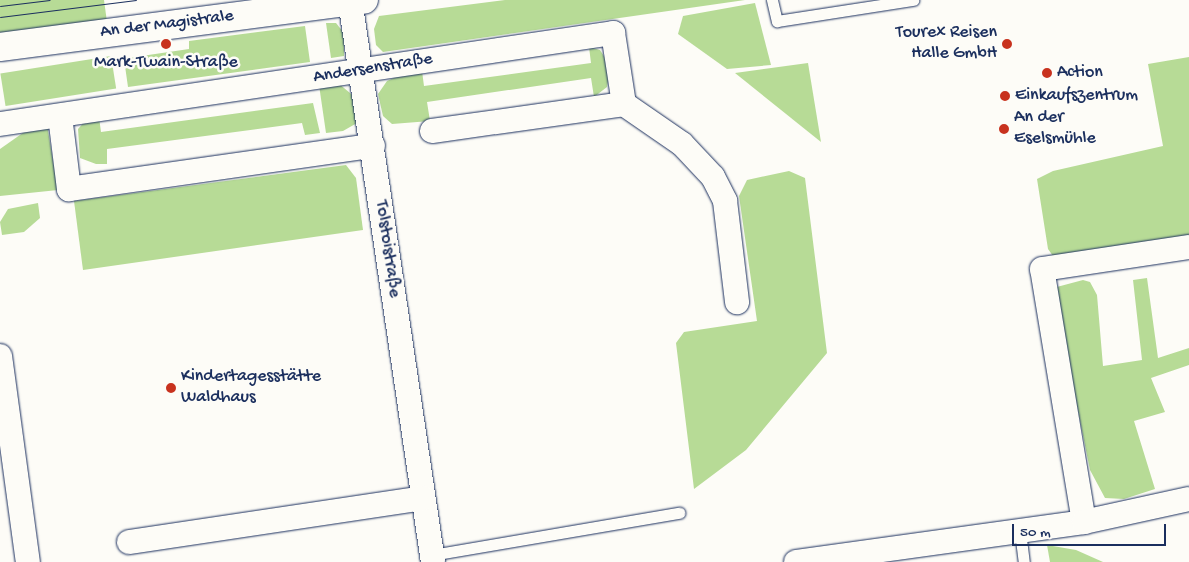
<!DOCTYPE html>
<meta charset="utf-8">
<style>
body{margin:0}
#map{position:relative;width:1189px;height:562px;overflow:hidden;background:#fdfcf7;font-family:"Gochi Hand",sans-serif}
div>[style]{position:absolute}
.green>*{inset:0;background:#b7db96;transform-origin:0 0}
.roads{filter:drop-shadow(0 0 1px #1b2f5e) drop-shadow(0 0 1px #1b2f5e)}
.lane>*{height:11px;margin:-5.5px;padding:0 5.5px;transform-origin:5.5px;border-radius:5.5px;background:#fdfcf7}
.street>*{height:24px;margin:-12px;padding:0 12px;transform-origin:12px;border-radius:12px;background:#fdfcf7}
.secondary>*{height:28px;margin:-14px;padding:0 14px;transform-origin:14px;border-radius:14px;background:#fdfcf7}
.tram>*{height:1px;margin:-0.5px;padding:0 0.5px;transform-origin:0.5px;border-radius:0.5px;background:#1b2f5e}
.dots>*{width:14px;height:14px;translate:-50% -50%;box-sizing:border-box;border:2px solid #fdfcf7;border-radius:50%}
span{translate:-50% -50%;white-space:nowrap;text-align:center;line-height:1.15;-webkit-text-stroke:5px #fdfcf7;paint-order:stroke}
.street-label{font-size:18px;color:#1b2f5e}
.poi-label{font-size:18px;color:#1b2f5e}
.right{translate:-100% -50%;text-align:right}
.left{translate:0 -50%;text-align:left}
.scale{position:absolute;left:1012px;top:524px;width:154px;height:22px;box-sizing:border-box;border:2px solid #1b2f5e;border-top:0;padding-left:6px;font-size:15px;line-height:18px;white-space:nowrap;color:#1b2f5e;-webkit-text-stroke:4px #fdfcf7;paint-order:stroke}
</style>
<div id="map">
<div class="green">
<i style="clip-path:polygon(0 0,104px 0,107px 22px,0 36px)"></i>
<i style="clip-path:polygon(505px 0,745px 0,383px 52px,376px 45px,374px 29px,379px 16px)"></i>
<i style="clip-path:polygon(755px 3px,771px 65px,727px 69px,678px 34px,683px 16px)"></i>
<i style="clip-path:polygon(326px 23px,336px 23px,344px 33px,344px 56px,331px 58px)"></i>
<i style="clip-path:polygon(305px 26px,310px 62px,128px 87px,125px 66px,128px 58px,189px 49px,189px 41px)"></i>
<i style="clip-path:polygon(589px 47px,600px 50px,607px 61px,609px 76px,607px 87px,594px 97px,591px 78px,427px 102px,430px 121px,392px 124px,383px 116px,378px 94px,387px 81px,396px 77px,422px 71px,424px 86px,591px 63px)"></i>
<i style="left:111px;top:56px;width:33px;height:112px;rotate:81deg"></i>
<i style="clip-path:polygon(1189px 57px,1189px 238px,1053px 256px,1048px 249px,1037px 179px,1053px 171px,1163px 146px,1148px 64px)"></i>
<i style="clip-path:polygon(808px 63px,821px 142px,735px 73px)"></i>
<i style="clip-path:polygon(338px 83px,356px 98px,357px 123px,343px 131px,326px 133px,319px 85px)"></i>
<i style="clip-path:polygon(313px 103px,320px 133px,305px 135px,302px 123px,107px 149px,107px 164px,96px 164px,80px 158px,78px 129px,87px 119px,99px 117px,101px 132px)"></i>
<i style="clip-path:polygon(47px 125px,58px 190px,0 196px,0 149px,27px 130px)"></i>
<i style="clip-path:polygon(346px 165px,356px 178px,363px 230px,83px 270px,74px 201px)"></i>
<i style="clip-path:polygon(789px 171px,805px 178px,827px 353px,746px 450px,694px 489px,676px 343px,684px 332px,757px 321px,739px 196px,747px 180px)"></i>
<i style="clip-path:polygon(38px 203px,40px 218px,24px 232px,2px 235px,0 222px,8px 209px)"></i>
<i style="clip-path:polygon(1147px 278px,1158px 358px,1189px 348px,1189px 365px,1151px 378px,1165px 412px,1134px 421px,1155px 489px,1124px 499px,1105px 498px,1090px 470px,1053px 288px,1083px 280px,1090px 282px,1097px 295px,1103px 366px,1142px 360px,1133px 280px)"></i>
<i style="clip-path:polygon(1047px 545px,1076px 550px,1103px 562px,1050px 562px)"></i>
</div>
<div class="roads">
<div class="lane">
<i style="left:772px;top:0;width:22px;rotate:77deg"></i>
<i style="left:777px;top:21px;width:138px;rotate:-8.8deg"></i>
<i style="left:1020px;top:531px;width:31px;rotate:83deg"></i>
<i style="left:432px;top:555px;width:251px;rotate:-9.7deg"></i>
</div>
<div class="street">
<i style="left:350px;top:0;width:568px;rotate:81.6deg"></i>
<i style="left:60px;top:116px;width:74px;rotate:83deg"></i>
<i style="left:69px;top:189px;width:307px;rotate:-8.1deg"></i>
<i style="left:0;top:124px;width:620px;rotate:-8.44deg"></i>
<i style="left:613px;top:33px;width:72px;rotate:81.2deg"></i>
<i style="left:432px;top:131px;width:194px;rotate:-8deg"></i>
<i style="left:624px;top:104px;width:70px;rotate:34.6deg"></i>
<i style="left:682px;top:144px;width:45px;rotate:46.8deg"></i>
<i style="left:713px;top:177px;width:27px;rotate:63deg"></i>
<i style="left:725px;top:201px;width:102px;rotate:83.2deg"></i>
<i style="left:0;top:356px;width:208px;rotate:82.3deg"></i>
<i style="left:1084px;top:522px;width:256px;rotate:-99.4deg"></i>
<i style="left:1042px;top:269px;width:149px;rotate:-8.5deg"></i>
<i style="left:129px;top:542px;width:297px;rotate:-8.5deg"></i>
<i style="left:796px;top:562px;width:291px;rotate:-7.9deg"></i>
<i style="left:1084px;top:522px;width:107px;rotate:-12.4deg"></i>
</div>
<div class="secondary">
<i style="left:0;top:47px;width:367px;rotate:-7.4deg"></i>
</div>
</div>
<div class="tram">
<i style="left:0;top:6px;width:50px;rotate:-6.8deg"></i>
<i style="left:0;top:17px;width:137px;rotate:-7.1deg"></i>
</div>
<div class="dots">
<i style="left:166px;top:44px;background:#c8321e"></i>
<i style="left:1007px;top:44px;background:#c8321e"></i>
<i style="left:1047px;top:73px;background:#c8321e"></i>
<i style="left:1005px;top:96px;background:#c8321e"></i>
<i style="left:1004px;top:129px;background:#c8321e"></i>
<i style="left:171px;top:388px;background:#c8321e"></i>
</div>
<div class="street-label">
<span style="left:167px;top:25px;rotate:-7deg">An der Magistrale</span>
<span style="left:373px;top:69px;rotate:-9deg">Andersenstraße</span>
<span style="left:387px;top:249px;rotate:82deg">Tolstoistraße</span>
</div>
<div class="poi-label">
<span class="right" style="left:997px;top:44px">Tourex Reisen<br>Halle GmbH</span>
<span style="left:166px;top:63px">Mark-Twain-Straße</span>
<span class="left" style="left:1057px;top:73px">Action</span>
<span class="left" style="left:1015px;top:96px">Einkaufszentrum</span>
<span class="left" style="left:1014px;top:129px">An der<br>Eselsmühle</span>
<span class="left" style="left:181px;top:388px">Kindertagesstätte<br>Waldhaus</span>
</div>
<div class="scale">50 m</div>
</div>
